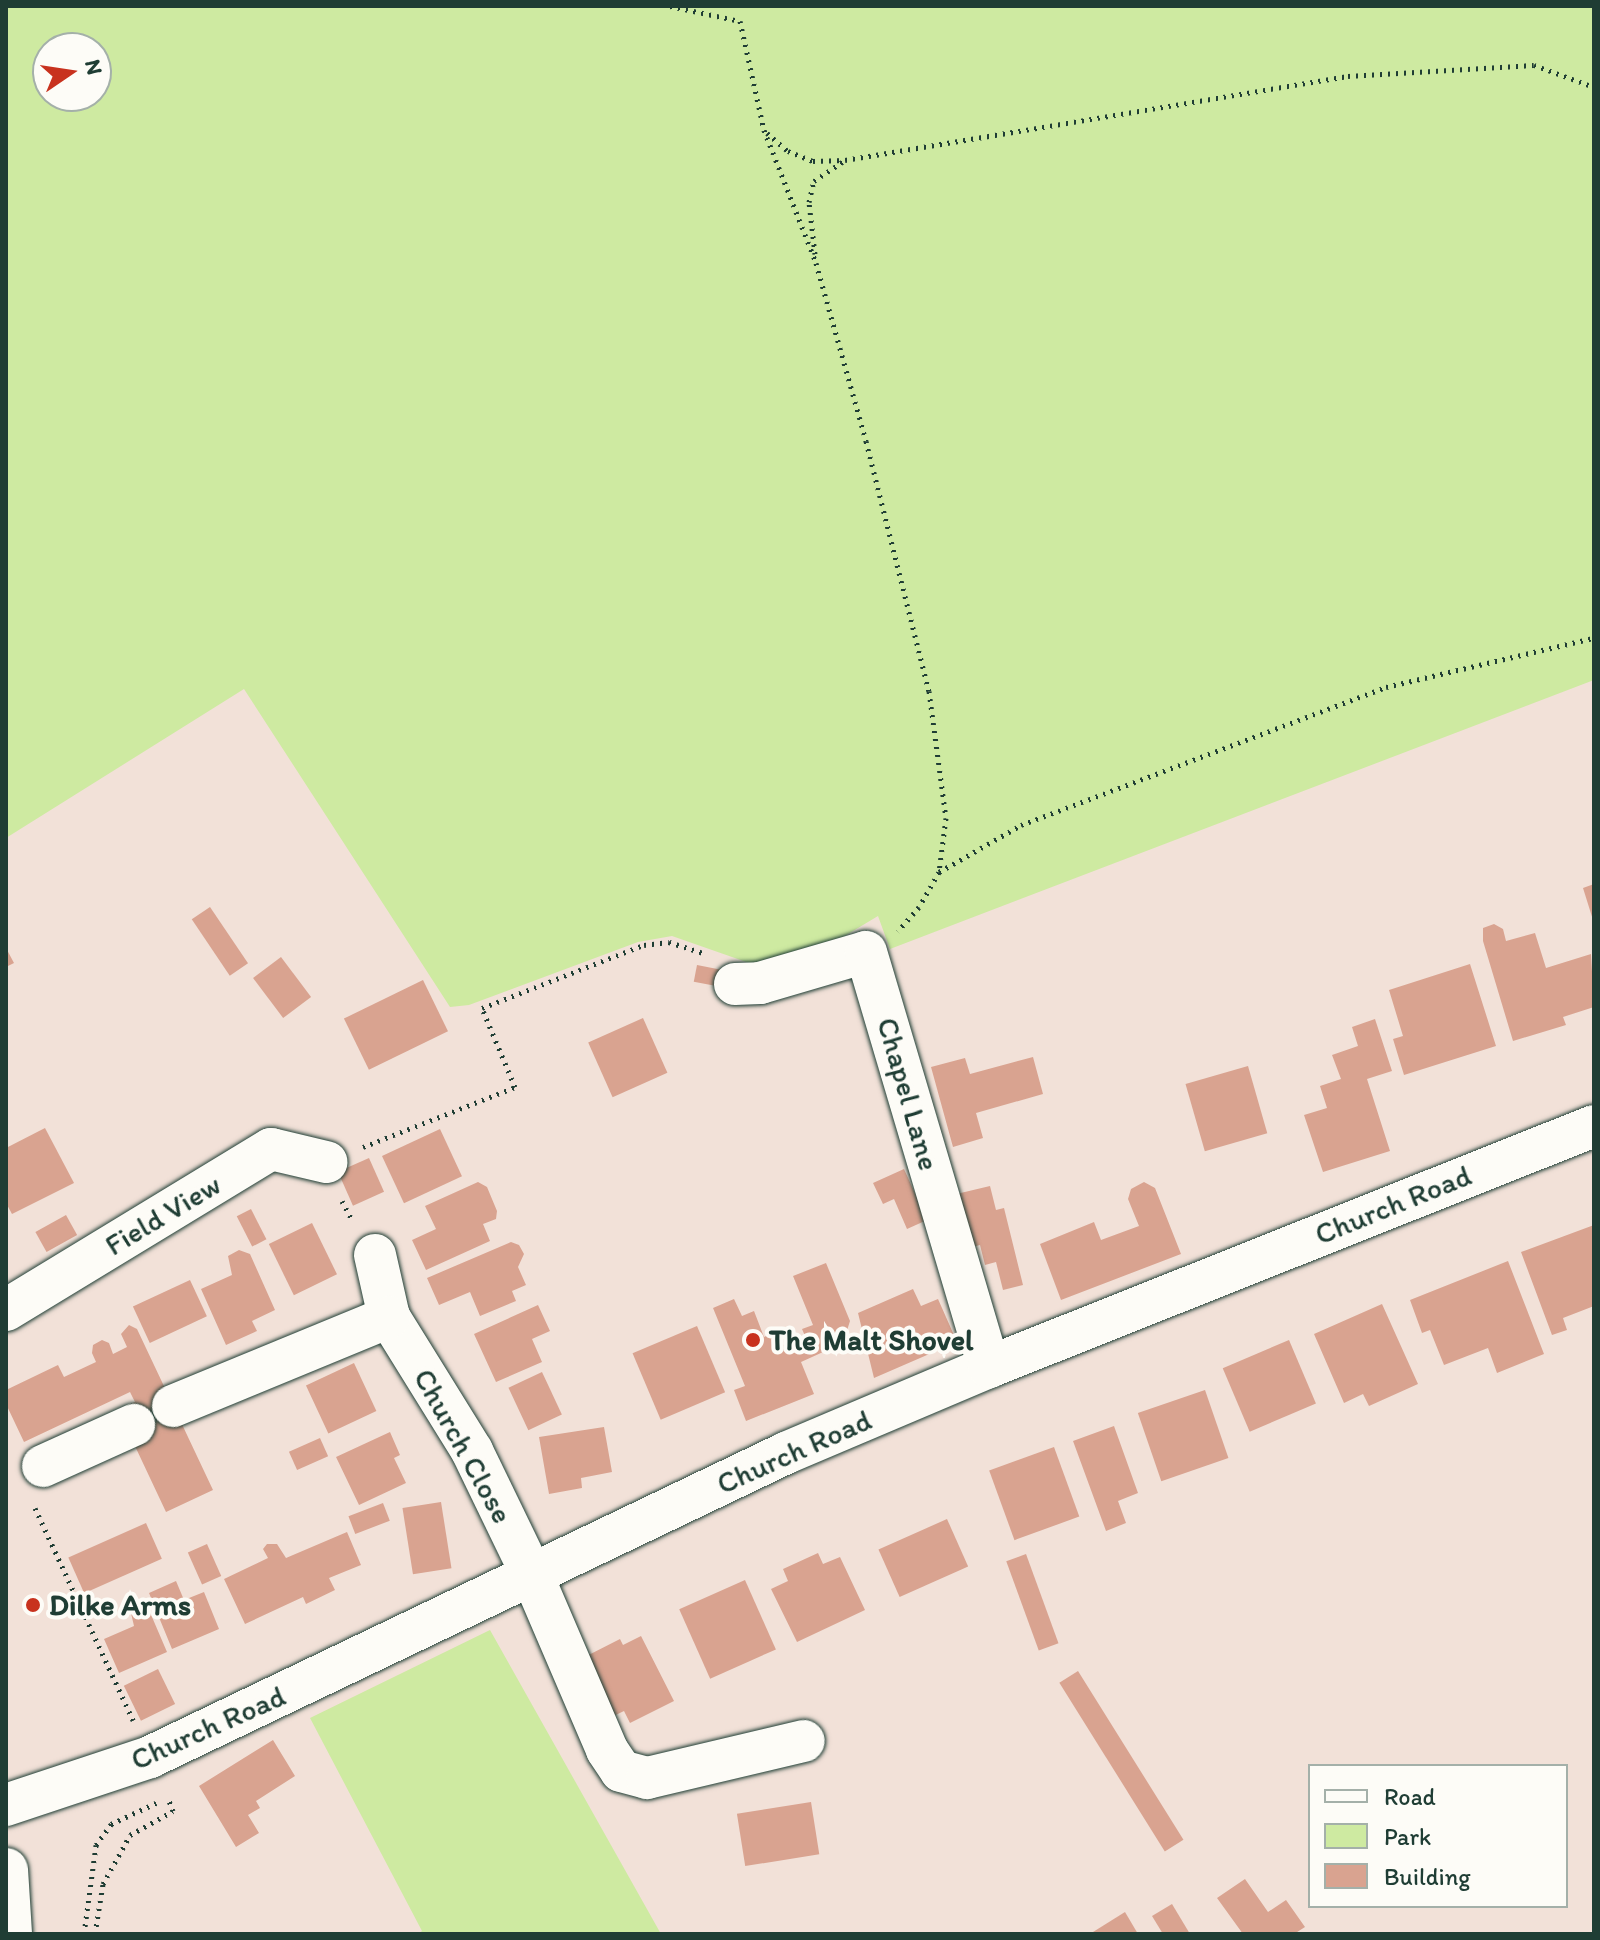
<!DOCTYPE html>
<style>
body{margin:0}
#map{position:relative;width:1600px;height:1940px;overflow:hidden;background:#f2e1d8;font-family:Itim,sans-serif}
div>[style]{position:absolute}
.green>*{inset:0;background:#ceeaa1}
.building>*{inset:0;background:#d9a390;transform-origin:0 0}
.path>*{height:5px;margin-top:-2.5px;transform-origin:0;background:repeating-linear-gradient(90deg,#1f3d34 0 2px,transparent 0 8px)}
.roads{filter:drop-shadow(0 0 2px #1f3d34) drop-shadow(0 0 2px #1f3d34)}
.minor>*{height:42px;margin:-21px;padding:0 21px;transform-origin:21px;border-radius:21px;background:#fdfcf7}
.highway>*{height:44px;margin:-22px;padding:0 22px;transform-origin:22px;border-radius:22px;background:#fdfcf7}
.dots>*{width:22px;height:22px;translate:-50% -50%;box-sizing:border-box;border:4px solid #fdfcf7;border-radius:50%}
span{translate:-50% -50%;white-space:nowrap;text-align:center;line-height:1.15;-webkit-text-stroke:8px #fdfcf7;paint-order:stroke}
.street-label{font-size:30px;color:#1f3d34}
.poi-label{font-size:30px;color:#1f3d34;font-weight:700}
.left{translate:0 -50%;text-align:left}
.frame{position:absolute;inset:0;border:8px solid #1f3d34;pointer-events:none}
.legend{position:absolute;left:1308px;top:1764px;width:260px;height:144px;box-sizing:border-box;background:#fdfcf7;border:2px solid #a4b0a9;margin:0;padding:10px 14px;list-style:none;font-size:24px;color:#1f3d34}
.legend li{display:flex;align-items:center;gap:16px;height:40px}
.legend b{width:40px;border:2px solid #a4b0a9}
.north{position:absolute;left:32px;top:32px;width:80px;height:80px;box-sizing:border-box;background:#fdfcf7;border:2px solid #a4b0a9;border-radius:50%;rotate:77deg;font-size:22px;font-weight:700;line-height:32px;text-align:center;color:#1f3d34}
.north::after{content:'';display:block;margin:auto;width:28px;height:36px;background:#c8321e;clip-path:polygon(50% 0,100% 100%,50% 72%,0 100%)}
</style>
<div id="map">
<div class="green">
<i style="clip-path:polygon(evenodd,6px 6px,1594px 6px,1594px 680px,890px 949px,878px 916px,843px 937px,752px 964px,672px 936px,638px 942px,469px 1005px,450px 1007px,244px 689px,6px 838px,6px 6px,48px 48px,96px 48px,96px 96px,48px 96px,48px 48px)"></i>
<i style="clip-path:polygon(490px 1630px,661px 1934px,418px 1934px,422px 1931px,310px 1718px)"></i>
</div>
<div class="building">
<i style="clip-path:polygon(1594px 884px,1594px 920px,1593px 920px,1583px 888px)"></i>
<i style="left:210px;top:907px;width:68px;height:22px;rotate:56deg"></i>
<i style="clip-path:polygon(1494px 924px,1503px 929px,1506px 941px,1535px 933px,1546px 968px,1591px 954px,1594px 1007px,1563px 1017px,1566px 1025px,1513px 1041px,1483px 941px,1483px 928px)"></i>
<i style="clip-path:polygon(6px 948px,14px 963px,6px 967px)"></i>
<i style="left:281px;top:957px;width:50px;height:35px;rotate:53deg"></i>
<i style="clip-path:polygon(1470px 964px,1496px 1046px,1404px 1075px,1393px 1039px,1403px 1036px,1389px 990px)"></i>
<i style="left:697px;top:965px;width:31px;height:17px;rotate:11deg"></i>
<i style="left:423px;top:980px;width:57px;height:88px;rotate:64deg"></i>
<i style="left:643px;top:1018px;width:60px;height:60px;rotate:66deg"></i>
<i style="clip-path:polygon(1375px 1019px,1392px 1071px,1367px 1079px,1390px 1151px,1323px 1172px,1304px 1115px,1327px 1108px,1320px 1086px,1341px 1079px,1332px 1055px,1358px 1046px,1352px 1027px)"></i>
<i style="clip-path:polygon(1033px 1057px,1043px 1094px,976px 1113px,983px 1138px,953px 1147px,931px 1067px,965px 1058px,970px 1074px)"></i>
<i style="left:1248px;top:1066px;width:70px;height:65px;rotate:74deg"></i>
<i style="clip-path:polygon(45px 1128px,74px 1183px,12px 1214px,6px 1203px,6px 1148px)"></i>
<i style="left:440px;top:1129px;width:52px;height:64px;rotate:65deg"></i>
<i style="left:369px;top:1158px;width:37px;height:34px;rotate:66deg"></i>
<i style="clip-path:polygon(904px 1169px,927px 1220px,907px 1229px,894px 1199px,883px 1204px,873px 1183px)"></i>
<i style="clip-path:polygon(478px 1182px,487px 1187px,497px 1211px,496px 1219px,483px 1224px,490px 1241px,426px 1270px,412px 1240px,436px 1229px,425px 1206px)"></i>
<i style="clip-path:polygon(1144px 1182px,1155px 1188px,1181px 1254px,1061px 1300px,1040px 1244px,1094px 1222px,1101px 1240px,1139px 1226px,1128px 1199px,1131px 1189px)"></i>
<i style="clip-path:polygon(990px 1186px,996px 1210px,1004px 1208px,1023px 1285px,1003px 1290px,996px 1262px,985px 1265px,980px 1245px,961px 1250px,948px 1196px)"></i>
<i style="left:251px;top:1209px;width:34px;height:16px;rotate:63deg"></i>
<i style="left:66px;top:1215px;width:23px;height:35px;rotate:61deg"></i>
<i style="left:312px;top:1223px;width:57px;height:48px;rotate:64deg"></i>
<i style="clip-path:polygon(1594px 1225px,1594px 1306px,1563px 1318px,1567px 1330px,1552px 1335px,1521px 1252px)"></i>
<i style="clip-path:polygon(511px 1242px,519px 1245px,524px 1254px,518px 1267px,526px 1285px,512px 1291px,516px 1301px,480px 1316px,470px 1292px,439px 1305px,427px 1278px)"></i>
<i style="clip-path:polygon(239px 1250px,250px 1254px,275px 1310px,252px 1321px,257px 1331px,226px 1345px,201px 1289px,232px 1275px,228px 1256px)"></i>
<i style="clip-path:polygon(1508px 1261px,1544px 1354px,1497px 1373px,1488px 1348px,1444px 1365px,1430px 1330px,1422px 1333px,1410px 1300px)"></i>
<i style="clip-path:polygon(826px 1263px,850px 1321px,843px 1343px,801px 1362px,814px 1394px,746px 1421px,734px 1390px,745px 1386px,713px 1308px,734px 1299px,742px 1316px,754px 1311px,764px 1337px,777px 1331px,783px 1345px,805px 1336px,802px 1329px,813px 1325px,793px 1276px)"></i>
<i style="left:190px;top:1280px;width:40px;height:63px;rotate:65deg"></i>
<i style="clip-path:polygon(913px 1289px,921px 1306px,938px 1299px,957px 1342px,874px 1378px,858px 1313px)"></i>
<i style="clip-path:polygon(1382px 1304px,1418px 1384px,1369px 1406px,1363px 1394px,1344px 1403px,1314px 1334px)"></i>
<i style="clip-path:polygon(538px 1305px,550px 1331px,532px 1339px,542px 1362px,496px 1382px,474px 1334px)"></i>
<i style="clip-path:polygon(129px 1325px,137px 1329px,213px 1490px,166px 1512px,134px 1444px,125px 1406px,135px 1402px,130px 1392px,24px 1442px,6px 1404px,6px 1390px,58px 1365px,64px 1377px,96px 1362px,92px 1353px,93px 1345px,102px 1340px,109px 1343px,113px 1354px,127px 1347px,121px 1334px)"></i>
<i style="left:697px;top:1326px;width:72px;height:70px;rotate:67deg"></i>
<i style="left:1289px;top:1340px;width:69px;height:72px;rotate:67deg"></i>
<i style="left:354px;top:1363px;width:53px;height:53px;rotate:65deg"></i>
<i style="left:542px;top:1372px;width:47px;height:37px;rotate:65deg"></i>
<i style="left:1205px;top:1390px;width:72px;height:71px;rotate:71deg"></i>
<i style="clip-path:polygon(1114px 1426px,1138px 1493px,1118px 1501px,1126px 1523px,1106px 1531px,1073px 1441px)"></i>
<i style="clip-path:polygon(604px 1427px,612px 1472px,581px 1478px,582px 1488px,549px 1494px,539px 1437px)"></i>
<i style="clip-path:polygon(390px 1432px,400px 1455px,394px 1458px,406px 1483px,359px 1505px,336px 1457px)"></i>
<i style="left:320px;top:1438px;width:20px;height:34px;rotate:66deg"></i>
<i style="left:1054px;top:1447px;width:74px;height:69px;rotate:70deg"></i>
<i style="left:441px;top:1502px;width:67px;height:39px;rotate:81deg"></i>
<i style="left:383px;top:1503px;width:19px;height:37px;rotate:69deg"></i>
<i style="left:947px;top:1519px;width:52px;height:75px;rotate:66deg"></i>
<i style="left:146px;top:1523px;width:39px;height:85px;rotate:66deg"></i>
<i style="clip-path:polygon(347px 1532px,361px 1565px,329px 1578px,335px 1590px,306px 1604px,303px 1597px,245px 1624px,224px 1579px,268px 1558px,263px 1549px,267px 1544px,277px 1544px,286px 1558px)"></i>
<i style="left:207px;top:1544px;width:35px;height:21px;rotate:66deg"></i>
<i style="clip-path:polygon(818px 1553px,823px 1564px,840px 1557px,865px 1610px,797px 1642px,771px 1589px,788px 1581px,783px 1569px)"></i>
<i style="left:1026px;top:1554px;width:95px;height:21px;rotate:70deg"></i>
<i style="left:745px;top:1580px;width:76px;height:72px;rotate:66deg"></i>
<i style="clip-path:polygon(176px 1581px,184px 1600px,204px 1592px,219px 1629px,172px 1649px,149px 1593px)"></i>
<i style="clip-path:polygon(140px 1604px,149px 1610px,167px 1652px,119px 1673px,104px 1639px,134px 1626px,130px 1609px)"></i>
<i style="clip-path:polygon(641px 1636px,674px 1701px,630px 1723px,624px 1711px,595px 1725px,565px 1667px,620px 1639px,623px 1645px)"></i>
<i style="left:158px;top:1669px;width:39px;height:38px;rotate:64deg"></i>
<i style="left:1078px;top:1671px;width:199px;height:22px;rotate:58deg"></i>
<i style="clip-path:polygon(273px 1740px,295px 1776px,256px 1801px,260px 1808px,248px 1815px,259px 1833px,236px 1847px,199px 1786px)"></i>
<i style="left:811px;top:1802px;width:53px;height:75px;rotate:81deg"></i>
<i style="clip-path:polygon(1245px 1879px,1268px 1912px,1286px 1900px,1305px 1927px,1294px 1934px,1243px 1934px,1217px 1898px)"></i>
<i style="clip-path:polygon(1172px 1904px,1190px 1934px,1163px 1934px,1152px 1916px)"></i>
<i style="clip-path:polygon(1125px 1912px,1138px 1934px,1094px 1934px,1093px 1932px)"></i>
</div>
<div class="path">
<i style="left:670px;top:6px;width:72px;rotate:12.1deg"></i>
<i style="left:740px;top:21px;width:112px;rotate:77.6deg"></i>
<i style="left:764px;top:130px;width:143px;rotate:68.6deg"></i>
<i style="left:816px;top:263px;width:185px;rotate:74.3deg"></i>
<i style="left:866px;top:441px;width:258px;rotate:75.9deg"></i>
<i style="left:929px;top:691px;width:128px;rotate:82.4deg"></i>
<i style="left:946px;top:818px;width:54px;rotate:97.4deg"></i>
<i style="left:939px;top:872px;width:40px;rotate:119.7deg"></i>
<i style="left:919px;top:907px;width:32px;rotate:131deg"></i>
<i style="left:767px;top:133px;width:28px;rotate:41deg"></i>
<i style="left:788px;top:151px;width:27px;rotate:22deg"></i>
<i style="left:813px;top:161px;width:32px;rotate:-2deg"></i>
<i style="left:845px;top:160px;width:510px;rotate:-9.48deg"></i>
<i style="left:1348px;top:76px;width:186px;rotate:-3.4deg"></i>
<i style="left:1534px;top:65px;width:64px;rotate:20.1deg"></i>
<i style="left:815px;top:254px;width:52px;rotate:-96.6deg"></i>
<i style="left:809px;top:202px;width:22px;rotate:-77deg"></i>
<i style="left:814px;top:181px;width:36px;rotate:-34deg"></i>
<i style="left:939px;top:872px;width:95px;rotate:-29.8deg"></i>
<i style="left:1021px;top:825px;width:390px;rotate:-20.7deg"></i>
<i style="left:1386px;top:687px;width:214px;rotate:-13.3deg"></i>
<i style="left:363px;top:1147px;width:163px;rotate:-21.5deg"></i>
<i style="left:515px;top:1087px;width:86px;rotate:-112.7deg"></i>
<i style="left:482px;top:1008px;width:174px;rotate:-21.3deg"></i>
<i style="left:644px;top:945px;width:25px;rotate:-7deg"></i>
<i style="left:669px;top:942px;width:38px;rotate:18deg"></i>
<i style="left:342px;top:1201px;width:21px;rotate:62deg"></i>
<i style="left:35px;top:1508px;width:234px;rotate:65.2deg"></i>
<i style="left:84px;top:1934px;width:90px;rotate:-82.3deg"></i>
<i style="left:96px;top:1845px;width:26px;rotate:-54deg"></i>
<i style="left:111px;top:1824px;width:50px;rotate:-25deg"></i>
<i style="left:95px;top:1934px;width:51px;rotate:-80.9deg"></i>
<i style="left:103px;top:1884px;width:56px;rotate:-61.1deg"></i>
<i style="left:130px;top:1835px;width:49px;rotate:-29.2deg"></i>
<i style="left:173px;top:1811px;width:14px;rotate:-111deg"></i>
</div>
<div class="roads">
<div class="minor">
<i style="left:735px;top:984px;width:25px;rotate:-2deg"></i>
<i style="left:760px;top:983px;width:110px;rotate:-16.3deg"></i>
<i style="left:866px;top:952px;width:433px;rotate:73.5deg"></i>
<i style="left:375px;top:1255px;width:64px;rotate:77.3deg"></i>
<i style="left:389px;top:1317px;width:158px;rotate:58.2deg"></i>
<i style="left:472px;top:1451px;width:140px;rotate:64.2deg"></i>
<i style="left:533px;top:1577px;width:188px;rotate:66.8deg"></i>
<i style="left:607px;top:1750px;width:25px;rotate:56deg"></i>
<i style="left:621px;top:1771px;width:27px;rotate:15deg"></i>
<i style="left:647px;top:1778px;width:161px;rotate:-13.3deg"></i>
<i style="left:6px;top:1310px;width:310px;rotate:-31.3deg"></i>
<i style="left:271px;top:1149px;width:57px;rotate:13.3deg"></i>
<i style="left:173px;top:1406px;width:234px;rotate:-22.4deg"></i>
<i style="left:43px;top:1466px;width:100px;rotate:-24.3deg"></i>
<i style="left:6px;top:1805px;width:152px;rotate:-18.4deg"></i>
<i style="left:150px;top:1757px;width:705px;rotate:-25.55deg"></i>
<i style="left:786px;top:1453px;width:220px;rotate:-23deg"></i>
<i style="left:989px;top:1367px;width:651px;rotate:-21.72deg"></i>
</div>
<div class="highway">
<i style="left:6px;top:1870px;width:64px;rotate:86.4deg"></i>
</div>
</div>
<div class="dots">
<i style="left:753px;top:1340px;background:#c8321e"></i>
<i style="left:33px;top:1605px;background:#c8321e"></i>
</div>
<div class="street-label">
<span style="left:908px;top:1094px;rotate:74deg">Chapel Lane</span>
<span style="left:1393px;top:1205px;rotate:-22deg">Church Road</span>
<span style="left:163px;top:1215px;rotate:-31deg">Field View</span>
<span style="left:463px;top:1446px;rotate:61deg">Church Close</span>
<span style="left:794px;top:1452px;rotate:-24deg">Church Road</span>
<span style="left:208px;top:1728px;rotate:-24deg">Church Road</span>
</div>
<div class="poi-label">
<span class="left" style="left:769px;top:1340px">The Malt Shovel</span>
<span class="left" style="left:49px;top:1605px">Dilke Arms</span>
</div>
<div class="frame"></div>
<ul class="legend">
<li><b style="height:10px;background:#fdfcf7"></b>Road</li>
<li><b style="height:22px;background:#ceeaa1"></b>Park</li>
<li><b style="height:22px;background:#d9a390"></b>Building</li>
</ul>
<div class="north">N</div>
</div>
